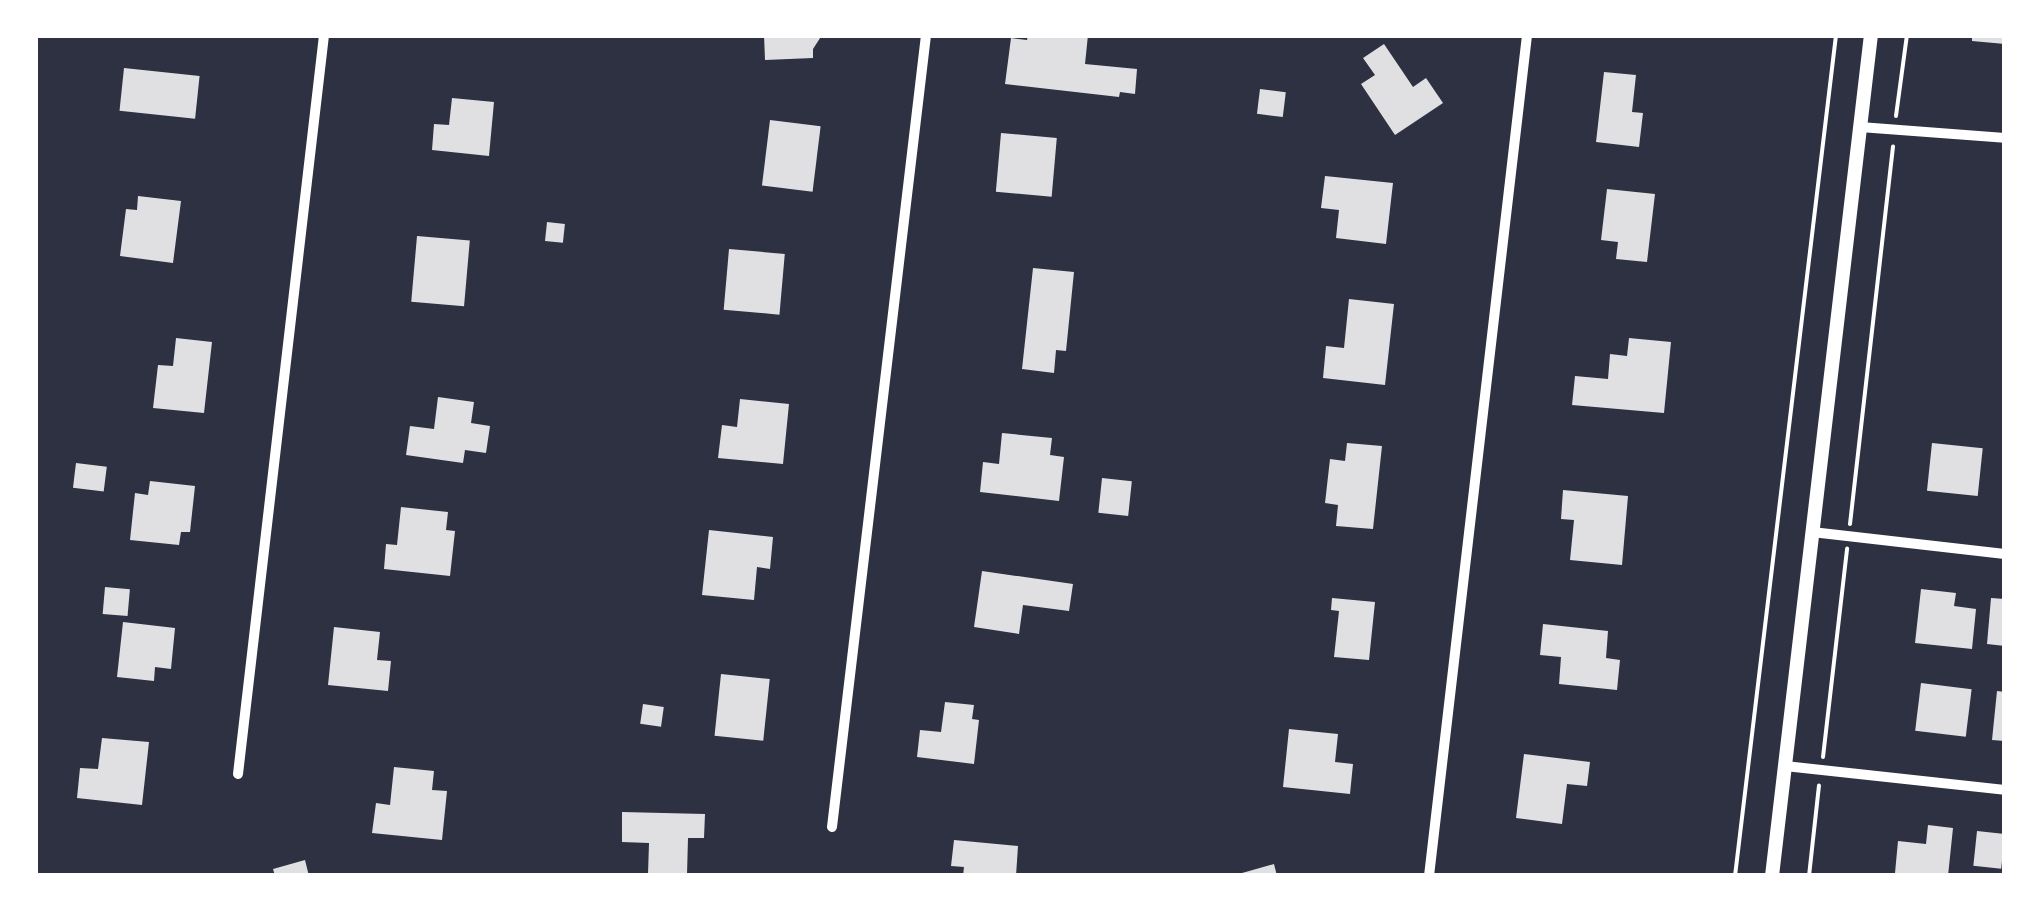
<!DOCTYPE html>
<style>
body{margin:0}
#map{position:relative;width:2040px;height:911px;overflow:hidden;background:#2d3142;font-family:"Asap Condensed",sans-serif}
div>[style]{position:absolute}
.building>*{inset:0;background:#e0e0e3;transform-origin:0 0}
.path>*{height:4px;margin:-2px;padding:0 2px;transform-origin:2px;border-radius:2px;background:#fff}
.minor>*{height:10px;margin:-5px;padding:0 5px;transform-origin:5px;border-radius:5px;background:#fff}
.secondary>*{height:14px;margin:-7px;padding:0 7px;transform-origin:7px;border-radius:7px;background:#fff}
span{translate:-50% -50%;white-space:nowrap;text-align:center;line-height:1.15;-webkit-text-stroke:9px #fff;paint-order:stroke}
.frame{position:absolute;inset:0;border:38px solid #fff;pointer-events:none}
</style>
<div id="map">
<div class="building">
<i style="clip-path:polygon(764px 35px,822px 35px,813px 49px,813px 58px,765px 60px)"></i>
<i style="clip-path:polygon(1028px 35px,1088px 35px,1085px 64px,1137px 69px,1135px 94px,1120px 92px,1119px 97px,1005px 84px,1011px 38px,1027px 40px)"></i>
<i style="clip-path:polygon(1972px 35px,2005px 35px,2005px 44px,1972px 41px)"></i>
<i style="clip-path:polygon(1384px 44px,1413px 87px,1426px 78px,1443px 103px,1395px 135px,1361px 84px,1375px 75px,1363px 58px)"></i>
<i style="left:124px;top:68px;width:76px;height:43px;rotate:6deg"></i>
<i style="clip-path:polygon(1604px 72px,1636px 75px,1632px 112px,1643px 113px,1639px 147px,1596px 142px)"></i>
<i style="left:1260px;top:89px;width:26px;height:25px;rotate:7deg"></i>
<i style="clip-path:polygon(452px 98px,494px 102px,489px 156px,432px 150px,434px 124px,449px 125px)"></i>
<i style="left:770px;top:120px;width:51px;height:66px;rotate:7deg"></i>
<i style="left:1001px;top:133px;width:56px;height:59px;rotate:5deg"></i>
<i style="clip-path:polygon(1325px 176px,1393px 183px,1386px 244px,1336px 238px,1339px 210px,1321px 208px)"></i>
<i style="clip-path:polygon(1607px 189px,1655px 194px,1647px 262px,1616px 259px,1618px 242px,1601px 240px)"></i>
<i style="clip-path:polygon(138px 196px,181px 201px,173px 263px,120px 256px,126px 209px,137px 210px)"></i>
<i style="left:547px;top:222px;width:18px;height:19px;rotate:6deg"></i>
<i style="left:417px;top:236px;width:53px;height:66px;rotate:5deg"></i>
<i style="left:729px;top:249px;width:56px;height:61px;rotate:5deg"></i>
<i style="clip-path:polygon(1033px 268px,1074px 272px,1066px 351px,1056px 350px,1054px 373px,1022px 369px)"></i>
<i style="clip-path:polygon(1349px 299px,1394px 304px,1385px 385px,1323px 378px,1326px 346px,1344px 348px)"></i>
<i style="clip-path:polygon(176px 338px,212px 342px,204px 413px,153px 408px,158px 365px,173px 366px)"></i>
<i style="clip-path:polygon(1629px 338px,1671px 342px,1664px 413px,1572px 405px,1575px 376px,1608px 379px,1610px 354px,1627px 356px)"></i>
<i style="clip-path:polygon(438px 397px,474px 402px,471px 423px,490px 426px,486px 453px,465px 450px,463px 463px,406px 455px,410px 426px,434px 429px)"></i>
<i style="clip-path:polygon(740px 399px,789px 404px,783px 464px,718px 458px,722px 425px,737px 427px)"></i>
<i style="clip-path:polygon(1002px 433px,1052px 438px,1050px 455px,1064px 457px,1059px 501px,980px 492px,983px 462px,999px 464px)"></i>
<i style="clip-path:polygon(1347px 443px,1382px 446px,1373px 529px,1336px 526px,1338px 505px,1325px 503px,1330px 459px,1345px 461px)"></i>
<i style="left:1932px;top:443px;width:51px;height:48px;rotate:6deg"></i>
<i style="left:76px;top:463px;width:31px;height:25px;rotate:7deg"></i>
<i style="left:1102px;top:478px;width:30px;height:35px;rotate:6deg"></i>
<i style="clip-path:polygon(150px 481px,195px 486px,190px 532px,181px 532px,179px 545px,130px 540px,135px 493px,148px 495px)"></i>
<i style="clip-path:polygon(1563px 490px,1628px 496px,1622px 565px,1570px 560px,1574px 520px,1561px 519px)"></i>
<i style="clip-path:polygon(401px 507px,448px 512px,446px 530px,455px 531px,450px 576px,384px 569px,386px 544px,397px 545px)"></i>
<i style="clip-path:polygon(709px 530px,773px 537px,770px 569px,757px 567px,754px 600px,702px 595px)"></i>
<i style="clip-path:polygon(982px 571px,1073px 584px,1069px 611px,1023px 605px,1019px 634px,974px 627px)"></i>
<i style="left:105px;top:587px;width:25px;height:27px;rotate:5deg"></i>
<i style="clip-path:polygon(1921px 589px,1956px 593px,1954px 606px,1976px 609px,1972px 649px,1915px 643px)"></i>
<i style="clip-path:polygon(1332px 598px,1375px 602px,1369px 660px,1334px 657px,1339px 611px,1331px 610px)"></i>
<i style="clip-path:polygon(1991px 598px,2005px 599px,2005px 646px,1987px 644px)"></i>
<i style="clip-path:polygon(123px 622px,175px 628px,171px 669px,155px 667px,154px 681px,117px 677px)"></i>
<i style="clip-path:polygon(1543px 624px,1608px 631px,1606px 658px,1620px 660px,1617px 690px,1559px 684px,1561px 657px,1540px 655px)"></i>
<i style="clip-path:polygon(334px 627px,380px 632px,377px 660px,391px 661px,388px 691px,328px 685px)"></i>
<i style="left:721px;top:674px;width:49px;height:62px;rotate:6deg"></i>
<i style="left:1921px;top:683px;width:51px;height:48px;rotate:7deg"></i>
<i style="clip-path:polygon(1997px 691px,2005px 692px,2005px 741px,1992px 740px)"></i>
<i style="clip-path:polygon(945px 702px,974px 705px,972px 719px,979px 720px,974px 764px,917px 757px,920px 730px,941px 732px)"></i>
<i style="left:643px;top:704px;width:21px;height:20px;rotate:8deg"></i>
<i style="clip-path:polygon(1289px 729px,1338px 734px,1335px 762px,1353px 764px,1350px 794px,1283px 787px)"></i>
<i style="clip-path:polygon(102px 738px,149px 742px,142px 805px,77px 798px,80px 768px,98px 769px)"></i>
<i style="clip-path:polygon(1524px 754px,1590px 762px,1587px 786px,1567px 784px,1562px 824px,1516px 818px)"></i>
<i style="clip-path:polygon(394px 767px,434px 771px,432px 790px,447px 791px,442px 840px,372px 833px,376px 803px,390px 805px)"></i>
<i style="clip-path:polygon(622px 812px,705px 814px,704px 838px,688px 838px,687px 875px,648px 874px,649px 843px,622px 842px)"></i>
<i style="clip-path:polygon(1928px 825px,1953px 828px,1948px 876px,1895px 873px,1898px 841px,1926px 844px)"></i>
<i style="left:1977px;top:831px;width:28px;height:35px;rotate:6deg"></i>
<i style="clip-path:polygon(954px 840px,1018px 846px,1016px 876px,963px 876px,964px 867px,951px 866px)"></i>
<i style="clip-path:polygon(305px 860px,309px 876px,275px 876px,273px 869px)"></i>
<i style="clip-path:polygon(1274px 864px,1277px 876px,1235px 876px,1235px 875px)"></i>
</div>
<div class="path">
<i style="left:1896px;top:116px;width:82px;rotate:-82.3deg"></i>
<i style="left:1850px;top:524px;width:380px;rotate:-83.5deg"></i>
<i style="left:1823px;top:757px;width:210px;rotate:-83.4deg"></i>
<i style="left:1735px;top:876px;width:847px;rotate:-83.15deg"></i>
<i style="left:1809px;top:876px;width:91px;rotate:-83.7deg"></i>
</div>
<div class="minor">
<i style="left:1860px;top:127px;width:145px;rotate:4.3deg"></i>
<i style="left:1812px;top:532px;width:194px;rotate:6.5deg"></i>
<i style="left:1785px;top:766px;width:221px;rotate:6.2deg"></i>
<i style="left:238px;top:774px;width:744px;rotate:-83.36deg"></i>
<i style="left:832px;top:827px;width:798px;rotate:-83.23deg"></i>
<i style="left:1429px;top:876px;width:847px;rotate:-83.35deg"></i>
</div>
<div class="secondary">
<i style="left:1772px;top:876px;width:847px;rotate:-83.29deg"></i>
</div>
<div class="frame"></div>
</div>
